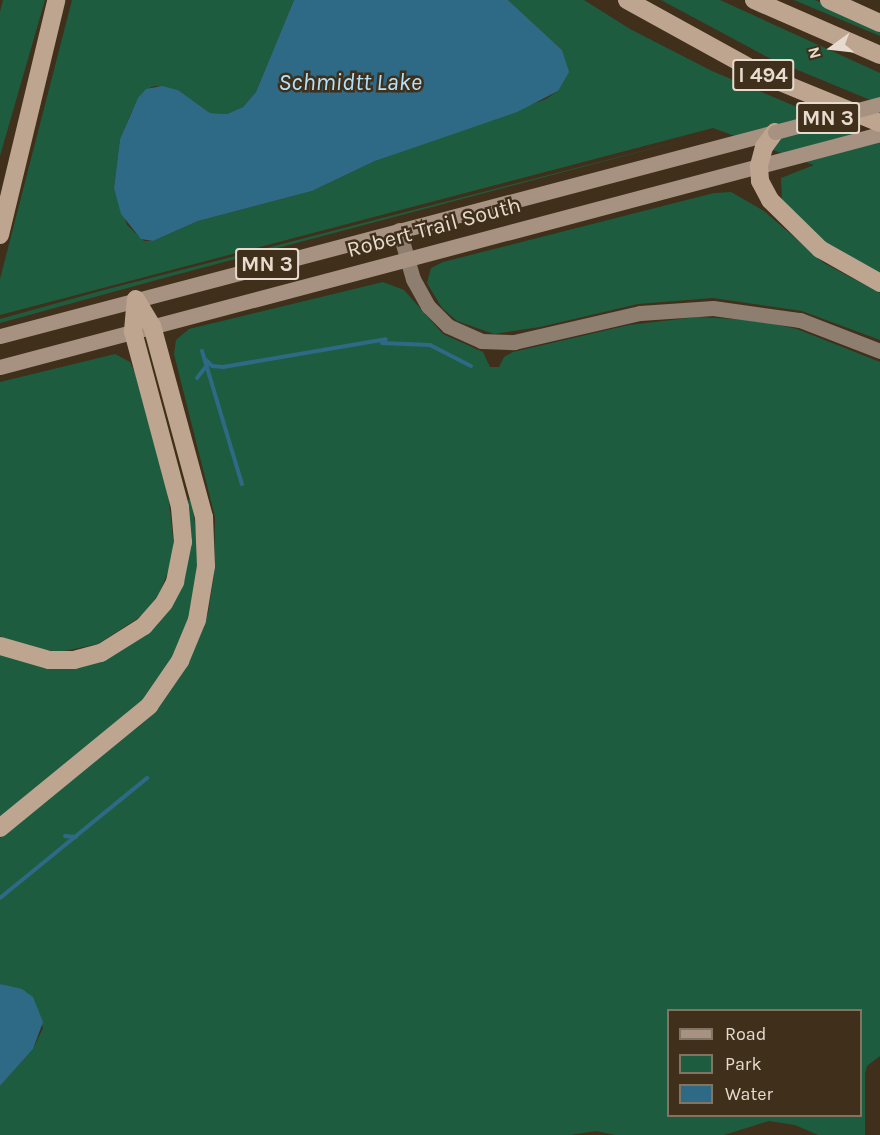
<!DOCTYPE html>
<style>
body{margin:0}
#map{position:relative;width:880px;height:1135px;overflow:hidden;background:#402f1a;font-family:Karla,sans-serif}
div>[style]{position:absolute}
.green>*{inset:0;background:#1e5c40}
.water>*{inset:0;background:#2e6a85}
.stream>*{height:4px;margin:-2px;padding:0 2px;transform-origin:2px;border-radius:2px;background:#2e6a85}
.secondary>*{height:15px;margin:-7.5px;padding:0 7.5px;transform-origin:7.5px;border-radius:7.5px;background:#8e7e70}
.primary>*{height:15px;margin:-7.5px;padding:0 7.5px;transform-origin:7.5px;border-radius:7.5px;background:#a79281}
.highway>*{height:18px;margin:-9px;padding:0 9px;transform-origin:9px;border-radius:9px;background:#bea590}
.primary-bridge>*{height:15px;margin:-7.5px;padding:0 7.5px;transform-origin:7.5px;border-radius:7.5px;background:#a79281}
span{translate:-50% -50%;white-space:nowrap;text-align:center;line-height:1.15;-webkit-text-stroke:5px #402f1a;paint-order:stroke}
.shield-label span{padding:2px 4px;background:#402f1a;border:2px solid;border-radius:4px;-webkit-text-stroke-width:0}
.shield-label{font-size:21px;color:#e6dbce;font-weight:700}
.street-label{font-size:22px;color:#e6dbce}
.water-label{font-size:24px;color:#b1e3fc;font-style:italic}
.legend{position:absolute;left:667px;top:1009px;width:195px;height:108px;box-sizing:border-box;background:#402f1a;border:2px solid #827462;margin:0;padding:8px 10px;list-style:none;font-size:18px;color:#e6dbce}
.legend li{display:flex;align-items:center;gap:12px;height:30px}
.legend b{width:30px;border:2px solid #827462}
.north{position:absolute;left:802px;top:18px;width:60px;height:60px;-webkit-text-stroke:4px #402f1a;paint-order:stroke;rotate:255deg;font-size:16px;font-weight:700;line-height:24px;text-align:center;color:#e6dbce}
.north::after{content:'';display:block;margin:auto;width:21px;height:27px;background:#e6dbce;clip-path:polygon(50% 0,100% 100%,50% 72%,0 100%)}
</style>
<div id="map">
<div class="green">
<i style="clip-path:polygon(3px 0,45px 0,0 156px,0 12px)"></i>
<i style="clip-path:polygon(72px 0,294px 0,256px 92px,243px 107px,227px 114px,210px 113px,178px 90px,157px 86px,151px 87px,132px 111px,120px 139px,114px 188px,127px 225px,144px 241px,153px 241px,198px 221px,312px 191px,375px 161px,546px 99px,558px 91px,562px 50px,508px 0,584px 0,630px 29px,712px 71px,880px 142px,880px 277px,821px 241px,782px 202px,781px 178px,814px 165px,713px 128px,0 315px,0 279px)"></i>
<i style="clip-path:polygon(661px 0,720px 0,880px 73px,880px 104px,771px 59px)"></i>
<i style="clip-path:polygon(794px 0,815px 0,880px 29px,880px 36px)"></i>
<i style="clip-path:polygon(692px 138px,164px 278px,0 323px,0 319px,104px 290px)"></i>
<i style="clip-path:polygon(731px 192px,764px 211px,824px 263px,880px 293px,880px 340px,802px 311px,713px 298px,638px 304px,540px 327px,494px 334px,457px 321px,442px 308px,427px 283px,431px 268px,443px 262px,714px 193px)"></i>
<i style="clip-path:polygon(evenodd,383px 282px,404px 290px,443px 334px,483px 352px,490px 367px,499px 367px,504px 357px,513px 352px,629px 325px,697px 317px,755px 320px,797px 329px,880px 362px,880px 1056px,867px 1066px,865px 1074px,865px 1135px,818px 1135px,795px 1125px,769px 1121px,724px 1135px,615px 1135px,596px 1131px,570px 1135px,0 1135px,0 1086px,33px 1049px,43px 1028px,28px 993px,0 984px,0 838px,150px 717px,188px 665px,208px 613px,214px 575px,215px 517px,174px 354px,176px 340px,189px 329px,383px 282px,668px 1010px,860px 1010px,860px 1116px,668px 1116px,668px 1010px)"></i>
<i style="clip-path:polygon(115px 354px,130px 362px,135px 373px,168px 493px,174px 547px,172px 562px,159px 594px,143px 615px,98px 644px,60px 652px,21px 646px,0 636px,0 382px)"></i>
<i style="clip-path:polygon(192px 499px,199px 559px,187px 629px,168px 667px,135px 711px,0 818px,0 655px,54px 668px,109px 658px,144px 636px,184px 579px,190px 548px,187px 500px)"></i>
</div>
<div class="water">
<i style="clip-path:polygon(294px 0,508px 0,562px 50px,569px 72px,558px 91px,517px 112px,375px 161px,312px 191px,198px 221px,153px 241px,141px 239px,121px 214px,114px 188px,120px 139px,138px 98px,146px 89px,162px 86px,178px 90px,210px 113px,227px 114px,243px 107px,256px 92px)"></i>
<i style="clip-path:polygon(0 984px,22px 989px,33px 997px,43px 1022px,33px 1049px,0 1086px)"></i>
</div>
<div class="stream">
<i style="left:382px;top:343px;width:48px;rotate:2.4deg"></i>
<i style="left:430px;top:345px;width:46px;rotate:27.1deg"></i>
<i style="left:202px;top:351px;width:139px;rotate:73.3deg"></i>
<i style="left:206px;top:360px;width:8px;rotate:45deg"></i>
<i style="left:212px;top:366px;width:11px;rotate:5deg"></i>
<i style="left:223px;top:367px;width:165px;rotate:-9.7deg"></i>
<i style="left:197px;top:378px;width:16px;rotate:-52deg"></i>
<i style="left:65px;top:836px;width:11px;rotate:5deg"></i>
<i style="left:0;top:898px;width:190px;rotate:-39.2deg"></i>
</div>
<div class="secondary">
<i style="left:399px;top:230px;width:51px;rotate:74.1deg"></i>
<i style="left:413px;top:279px;width:31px;rotate:61deg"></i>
<i style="left:428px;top:306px;width:28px;rotate:45deg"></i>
<i style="left:448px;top:326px;width:36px;rotate:24deg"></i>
<i style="left:481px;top:341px;width:33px;rotate:2deg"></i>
<i style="left:514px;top:342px;width:129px;rotate:-13deg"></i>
<i style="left:640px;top:313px;width:73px;rotate:-3.9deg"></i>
<i style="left:713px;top:308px;width:88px;rotate:7.9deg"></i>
<i style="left:800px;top:320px;width:86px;rotate:21.2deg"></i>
</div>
<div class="primary">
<i style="left:0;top:336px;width:801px;rotate:-14.75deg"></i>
<i style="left:0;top:367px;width:910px;rotate:-14.83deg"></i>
</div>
<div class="highway">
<i style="left:627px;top:0;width:155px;rotate:28.9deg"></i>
<i style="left:763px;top:75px;width:126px;rotate:22.3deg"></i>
<i style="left:754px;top:0;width:137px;rotate:23.6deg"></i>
<i style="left:829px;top:0;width:56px;rotate:24.3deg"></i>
<i style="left:775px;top:132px;width:19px;rotate:126deg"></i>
<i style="left:764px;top:147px;width:20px;rotate:105deg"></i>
<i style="left:759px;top:166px;width:15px;rotate:86deg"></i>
<i style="left:760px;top:181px;width:21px;rotate:62deg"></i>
<i style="left:770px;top:200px;width:70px;rotate:44.4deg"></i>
<i style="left:820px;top:249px;width:69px;rotate:29.5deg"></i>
<i style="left:0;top:235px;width:241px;rotate:-76.5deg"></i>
<i style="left:0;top:646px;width:51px;rotate:15.9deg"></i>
<i style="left:49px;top:660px;width:25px"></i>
<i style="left:74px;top:660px;width:28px;rotate:-15deg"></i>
<i style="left:101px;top:653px;width:51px;rotate:-32.1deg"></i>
<i style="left:144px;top:626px;width:30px;rotate:-49deg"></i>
<i style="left:164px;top:603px;width:24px;rotate:-62deg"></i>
<i style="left:175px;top:582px;width:41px;rotate:-78.7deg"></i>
<i style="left:183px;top:542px;width:35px;rotate:-95deg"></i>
<i style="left:180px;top:507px;width:182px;rotate:-105deg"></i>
<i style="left:133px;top:331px;width:32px;rotate:-85deg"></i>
<i style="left:0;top:828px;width:193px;rotate:-39.3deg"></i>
<i style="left:149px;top:706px;width:55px;rotate:-55.4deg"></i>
<i style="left:180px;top:661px;width:44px;rotate:-67.5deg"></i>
<i style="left:197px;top:620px;width:55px;rotate:-80.5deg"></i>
<i style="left:206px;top:566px;width:49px;rotate:-92.3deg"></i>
<i style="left:204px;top:517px;width:198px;rotate:-105.2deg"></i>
<i style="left:152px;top:326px;width:31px;rotate:-121deg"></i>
</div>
<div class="primary-bridge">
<i style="left:775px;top:132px;width:109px;rotate:-14.9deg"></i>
</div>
<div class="shield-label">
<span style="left:763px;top:75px">I 494</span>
<span style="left:828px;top:118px">MN 3</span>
<span style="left:267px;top:264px">MN 3</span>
</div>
<div class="street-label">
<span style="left:434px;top:228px;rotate:-15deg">Robert Trail South</span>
</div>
<div class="water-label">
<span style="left:350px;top:83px">Schmidtt Lake</span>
</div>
<ul class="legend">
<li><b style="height:8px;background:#a79281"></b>Road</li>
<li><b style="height:16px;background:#1e5c40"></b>Park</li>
<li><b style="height:16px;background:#2e6a85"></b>Water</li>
</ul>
<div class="north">N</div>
</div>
